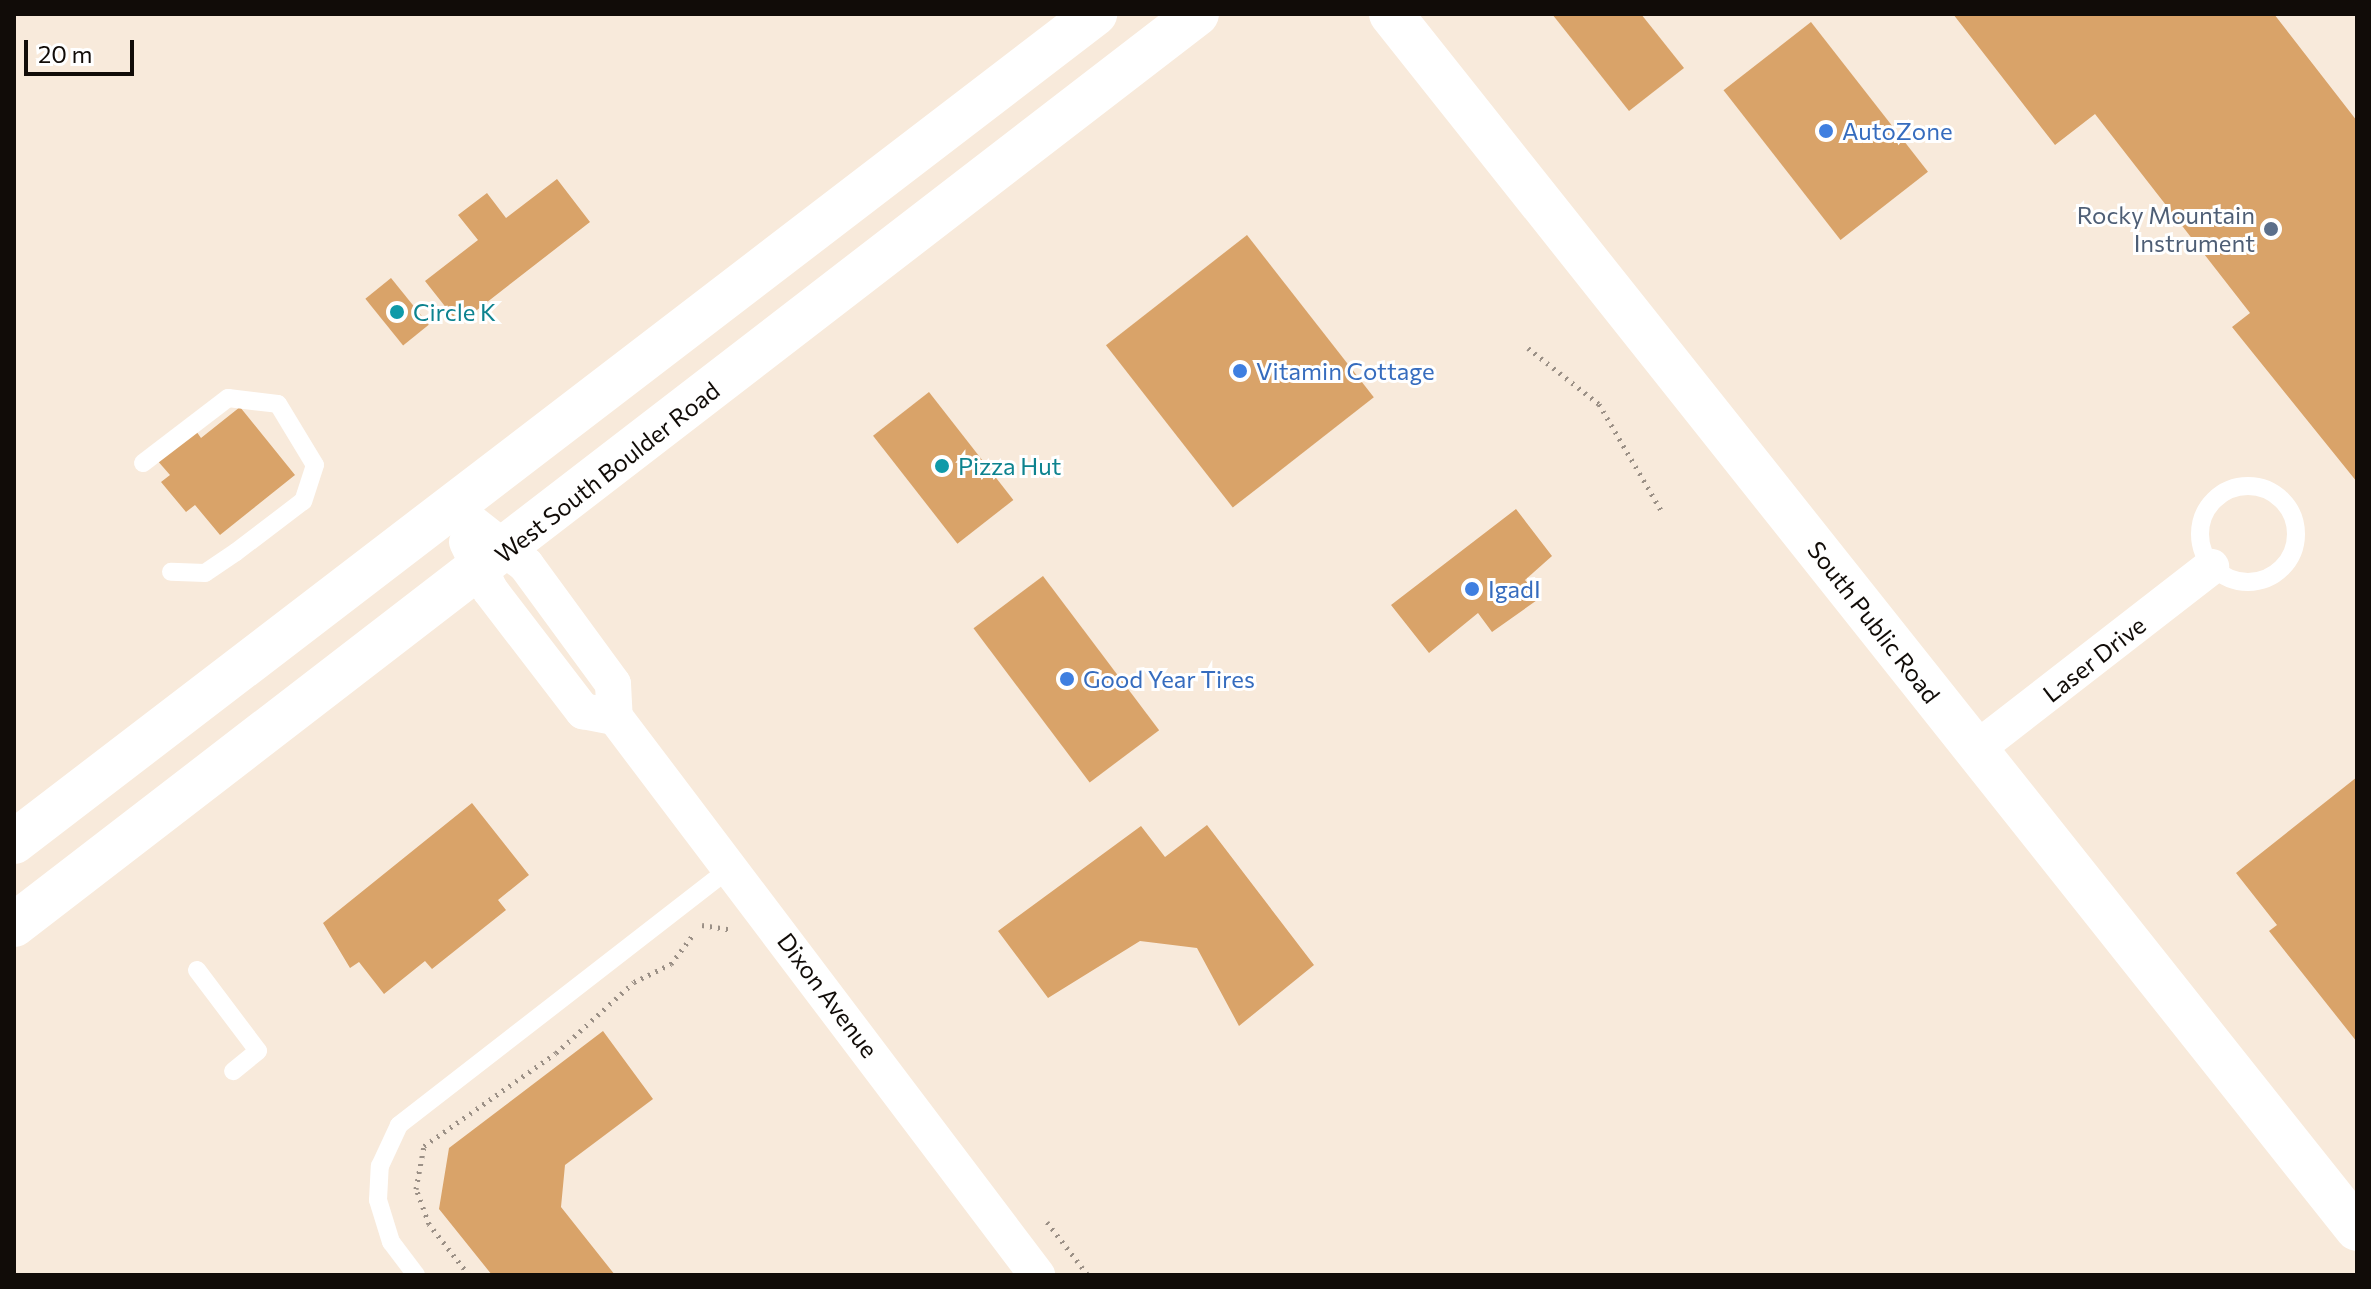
<!DOCTYPE html>
<style>
body{margin:0}
#map{position:relative;width:2371px;height:1289px;overflow:hidden;background:#f8eadb;font-family:Commissioner,sans-serif}
div>[style]{position:absolute}
.building>*{inset:0;background:#d9a369;transform-origin:0 0}
.path>*{height:5px;margin-top:-2.5px;transform-origin:0;background:repeating-linear-gradient(90deg,#9b9086 0 2px,transparent 0 8px)}
.lane>*{height:18px;margin:-9px;padding:0 9px;transform-origin:9px;border-radius:9px;background:#fff}
.lane>.ring{margin:-9px;padding:0;box-sizing:content-box;background:none;border:18px solid #fff;border-radius:50%}
.street>*{height:36px;margin:-18px;padding:0 18px;transform-origin:18px;border-radius:18px;background:#fff}
.secondary>*{height:44px;margin:-22px;padding:0 22px;transform-origin:22px;border-radius:22px;background:#fff}
.dots>*{width:22px;height:22px;translate:-50% -50%;box-sizing:border-box;border:4px solid #fff;border-radius:50%}
span{translate:-50% -50%;white-space:nowrap;text-align:center;line-height:1.15;-webkit-text-stroke:6px #fff;paint-order:stroke}
.shop-label{font-size:24px;color:#366cbe}
.left{translate:0 -50%;text-align:left}
.service-label{font-size:24px;color:#4e5e75}
.right{translate:-100% -50%;text-align:right}
.culture-label{font-size:24px;color:#0d838f}
.street-label{font-size:24px;color:#110c08}
.frame{position:absolute;inset:0;border:16px solid #110c08;pointer-events:none}
.scale{position:absolute;left:24px;top:40px;width:110px;height:36px;box-sizing:border-box;border:4px solid #110c08;border-top:0;padding-left:10px;font-size:24px;line-height:28px;white-space:nowrap;color:#110c08;-webkit-text-stroke:6px #fff;paint-order:stroke}
</style>
<div id="map">
<div class="building">
<i style="clip-path:polygon(1552px 14px,1641px 14px,1684px 68px,1629px 111px)"></i>
<i style="clip-path:polygon(1953px 14px,2274px 14px,2357px 121px,2357px 482px,2232px 327px,2250px 313px,2095px 114px,2055px 145px)"></i>
<i style="left:1811px;top:22px;width:190px;height:111px;rotate:52deg"></i>
<i style="clip-path:polygon(557px 179px,590px 222px,459px 324px,425px 281px,478px 240px,458px 215px,487px 193px,506px 218px)"></i>
<i style="left:1247px;top:235px;width:206px;height:179px;rotate:52deg"></i>
<i style="left:391px;top:278px;width:60px;height:33px;rotate:51deg"></i>
<i style="left:929px;top:392px;width:137px;height:71px;rotate:52deg"></i>
<i style="clip-path:polygon(240px 407px,295px 475px,220px 535px,195px 505px,186px 512px,161px 482px,170px 475px,156px 459px,194px 428px,201px 438px)"></i>
<i style="clip-path:polygon(1516px 509px,1552px 556px,1525px 580px,1540px 598px,1492px 632px,1478px 613px,1429px 653px,1391px 605px)"></i>
<i style="left:1043px;top:576px;width:193px;height:87px;rotate:53deg"></i>
<i style="clip-path:polygon(2357px 777px,2357px 1042px,2269px 931px,2277px 925px,2236px 873px)"></i>
<i style="clip-path:polygon(472px 803px,529px 875px,498px 900px,506px 910px,432px 969px,425px 961px,384px 994px,359px 962px,350px 968px,323px 923px)"></i>
<i style="clip-path:polygon(1207px 825px,1314px 965px,1239px 1026px,1197px 948px,1140px 941px,1048px 998px,998px 931px,1141px 826px,1165px 857px)"></i>
<i style="clip-path:polygon(603px 1031px,653px 1099px,565px 1165px,561px 1207px,615px 1275px,492px 1275px,439px 1209px,449px 1148px)"></i>
</div>
<div class="path">
<i style="left:1528px;top:348px;width:90px;rotate:38.3deg"></i>
<i style="left:1599px;top:404px;width:125px;rotate:59.7deg"></i>
<i style="left:702px;top:925px;width:30px;rotate:9deg"></i>
<i style="left:1047px;top:1222px;width:67px;rotate:52.3deg"></i>
<i style="left:469px;top:1275px;width:65px;rotate:-128.1deg"></i>
<i style="left:429px;top:1224px;width:37px;rotate:-110deg"></i>
<i style="left:416px;top:1189px;width:44px;rotate:-79.5deg"></i>
<i style="left:424px;top:1146px;width:161px;rotate:-35.2deg"></i>
<i style="left:556px;top:1053px;width:105px;rotate:-42.3deg"></i>
<i style="left:634px;top:982px;width:41px;rotate:-25.9deg"></i>
<i style="left:671px;top:964px;width:36px;rotate:-53deg"></i>
</div>
<div class="lane">
<i style="left:143px;top:463px;width:107px;rotate:-37.4deg"></i>
<i style="left:228px;top:398px;width:50px;rotate:6.8deg"></i>
<i style="left:278px;top:404px;width:71px;rotate:58.8deg"></i>
<i style="left:315px;top:465px;width:38px;rotate:108deg"></i>
<i style="left:303px;top:501px;width:84px;rotate:142.7deg"></i>
<i style="left:236px;top:552px;width:37px;rotate:146deg"></i>
<i style="left:205px;top:573px;width:34px;rotate:-178deg"></i>
<i class="ring" style="left:2200px;top:486px;width:78px;height:78px"></i>
<i style="left:197px;top:970px;width:101px;rotate:53deg"></i>
<i style="left:258px;top:1051px;width:32px;rotate:141deg"></i>
<i style="left:416px;top:1275px;width:41px;rotate:-127.1deg"></i>
<i style="left:391px;top:1242px;width:44px;rotate:-107.2deg"></i>
<i style="left:378px;top:1200px;width:34px;rotate:-87deg"></i>
<i style="left:380px;top:1166px;width:45px;rotate:-65.1deg"></i>
<i style="left:399px;top:1125px;width:421px;rotate:-37.8deg"></i>
</div>
<div class="street">
<i style="left:453px;top:508px;width:93px;rotate:38deg"></i>
<i style="left:526px;top:565px;width:147px;rotate:53.8deg"></i>
<i style="left:613px;top:684px;width:33px;rotate:87deg"></i>
<i style="left:615px;top:717px;width:700px;rotate:52.9deg"></i>
<i style="left:467px;top:542px;width:53px;rotate:64.4deg"></i>
<i style="left:490px;top:590px;width:153px;rotate:52.5deg"></i>
<i style="left:583px;top:711px;width:33px;rotate:11deg"></i>
<i style="left:1975px;top:750px;width:299px;rotate:-37.8deg"></i>
</div>
<div class="secondary">
<i style="left:1391px;top:14px;width:1552px;rotate:51.51deg"></i>
<i style="left:14px;top:842px;width:1362px;rotate:-37.45deg"></i>
<i style="left:14px;top:925px;width:1493px;rotate:-37.6deg"></i>
</div>
<div class="dots">
<i style="left:1826px;top:131px;background:#3f7fe0"></i>
<i style="left:2271px;top:229px;background:#5c6f8a"></i>
<i style="left:397px;top:312px;background:#0f9aa8"></i>
<i style="left:1240px;top:371px;background:#3f7fe0"></i>
<i style="left:942px;top:466px;background:#0f9aa8"></i>
<i style="left:1472px;top:589px;background:#3f7fe0"></i>
<i style="left:1067px;top:679px;background:#3f7fe0"></i>
</div>
<div class="shop-label">
<span class="left" style="left:1842px;top:131px">AutoZone</span>
<span class="left" style="left:1256px;top:371px">Vitamin Cottage</span>
<span class="left" style="left:1488px;top:589px">IgadI</span>
<span class="left" style="left:1083px;top:679px">Good Year Tires</span>
</div>
<div class="service-label">
<span class="right" style="left:2255px;top:229px">Rocky Mountain<br>Instrument</span>
</div>
<div class="culture-label">
<span class="left" style="left:413px;top:312px">Circle K</span>
<span class="left" style="left:958px;top:466px">Pizza Hut</span>
</div>
<div class="street-label">
<span style="left:607px;top:472px;rotate:-38deg">West South Boulder Road</span>
<span style="left:1874px;top:622px;rotate:52deg">South Public Road</span>
<span style="left:2094px;top:659px;rotate:-38deg">Laser Drive</span>
<span style="left:828px;top:995px;rotate:53deg">Dixon Avenue</span>
</div>
<div class="frame"></div>
<div class="scale">20 m</div>
</div>
